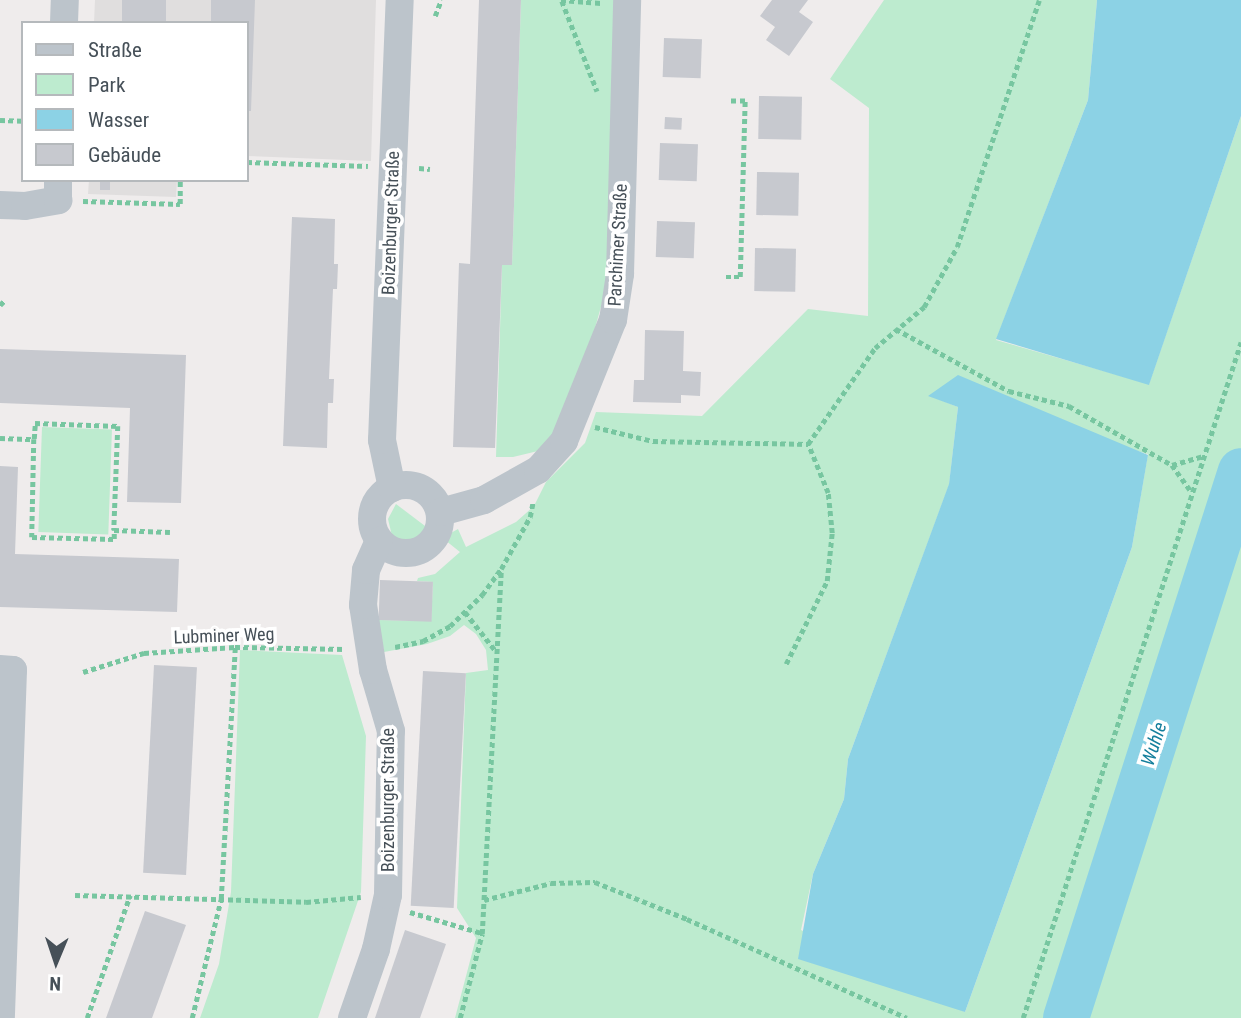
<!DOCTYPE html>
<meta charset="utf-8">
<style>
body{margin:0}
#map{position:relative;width:1241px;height:1018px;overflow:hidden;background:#efecec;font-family:"Roboto Condensed",sans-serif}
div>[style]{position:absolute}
.education>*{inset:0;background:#e0dede}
.green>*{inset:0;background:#bdebcf;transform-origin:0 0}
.water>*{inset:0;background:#8cd2e5}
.river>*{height:46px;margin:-23px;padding:0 23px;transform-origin:23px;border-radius:23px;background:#8cd2e5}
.building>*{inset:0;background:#c7c9cf;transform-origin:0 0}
.path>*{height:4.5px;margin-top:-2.25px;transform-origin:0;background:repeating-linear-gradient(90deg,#77c6a0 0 5px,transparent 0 8.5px)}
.minor>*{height:28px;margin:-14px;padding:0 14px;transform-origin:14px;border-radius:14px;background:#bcc4cb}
.minor>.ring{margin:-14px;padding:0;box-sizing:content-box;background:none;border:28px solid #bcc4cb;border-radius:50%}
span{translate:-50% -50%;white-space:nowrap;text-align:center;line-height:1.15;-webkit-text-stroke:7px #fff;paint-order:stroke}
.street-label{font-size:18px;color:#465058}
.water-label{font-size:19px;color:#157f9c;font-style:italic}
.legend{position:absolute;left:21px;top:21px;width:228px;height:161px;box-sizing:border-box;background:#fff;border:2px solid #b5b9bc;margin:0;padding:9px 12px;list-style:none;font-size:21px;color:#465058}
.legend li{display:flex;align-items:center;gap:14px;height:35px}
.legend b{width:35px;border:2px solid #b5b9bc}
.north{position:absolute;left:21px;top:927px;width:70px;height:70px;-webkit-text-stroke:5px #fff;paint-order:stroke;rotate:182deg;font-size:19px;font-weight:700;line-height:28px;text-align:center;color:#465058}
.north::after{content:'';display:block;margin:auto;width:24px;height:32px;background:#465058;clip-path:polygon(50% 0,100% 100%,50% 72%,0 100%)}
</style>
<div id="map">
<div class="education">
<i style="clip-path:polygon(95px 0,376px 0,371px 161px,247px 156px,247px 23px,94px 23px)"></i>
<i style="clip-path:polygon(89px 180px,177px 180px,176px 197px,88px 194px)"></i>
</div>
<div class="green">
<i style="clip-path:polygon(521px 0,618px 0,609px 278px,590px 346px,553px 434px,538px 451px,513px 457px,496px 457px,502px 265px,512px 265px)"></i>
<i style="clip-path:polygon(evenodd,884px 0,1097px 0,1088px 100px,996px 340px,1149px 384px,1241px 116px,1241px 1018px,455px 1018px,476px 938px,457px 908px,466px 673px,488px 670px,486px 650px,476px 634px,464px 625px,450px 636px,427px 644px,384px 652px,378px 620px,431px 621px,433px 582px,417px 581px,418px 578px,435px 574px,460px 552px,445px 540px,449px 534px,458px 529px,466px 547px,516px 522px,534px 506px,546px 482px,585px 443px,596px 412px,702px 416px,808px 309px,868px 316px,869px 108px,830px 79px,884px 0,928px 395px,1148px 454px,1132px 547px,965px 1012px,801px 930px,813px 874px,844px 799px,848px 759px,949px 485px,958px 407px,928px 395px)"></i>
<i style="left:42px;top:427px;width:70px;height:105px;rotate:2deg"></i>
<i style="clip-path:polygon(396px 504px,433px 532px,425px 542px,411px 545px,392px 536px,388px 519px)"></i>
<i style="clip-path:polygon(240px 650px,342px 655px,366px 736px,361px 892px,318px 1018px,200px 1018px,219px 964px,231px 892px)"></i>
</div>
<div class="water">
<i style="clip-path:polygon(1097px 0,1241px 0,1241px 116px,1149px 385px,996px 339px,1088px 100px)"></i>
<i style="clip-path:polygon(958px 375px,1148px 455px,1132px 547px,965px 1012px,798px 959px,813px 874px,844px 799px,848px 759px,949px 484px,958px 407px,928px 396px)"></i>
</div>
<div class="river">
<i style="left:1066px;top:1018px;width:574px;rotate:-72.26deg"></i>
</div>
<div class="building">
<i style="left:122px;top:0;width:44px;height:23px"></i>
<i style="clip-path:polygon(211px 0,255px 0,251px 111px,247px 111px,247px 23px,211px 23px)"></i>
<i style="clip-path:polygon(479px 0,521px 0,512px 265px,502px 265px,495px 448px,453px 447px,459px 263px,470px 264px)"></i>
<i style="clip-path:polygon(772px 0,808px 0,799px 12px,813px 22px,789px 56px,766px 40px,775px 27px,760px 16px)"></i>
<i style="left:664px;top:38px;width:38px;height:39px;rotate:2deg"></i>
<i style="left:759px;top:96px;width:43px;height:43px;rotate:1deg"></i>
<i style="left:665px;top:117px;width:17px;height:12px;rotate:3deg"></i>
<i style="left:660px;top:143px;width:38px;height:37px;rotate:2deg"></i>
<i style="left:757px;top:172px;width:42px;height:43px;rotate:1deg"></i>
<i style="left:100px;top:180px;width:10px;height:10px"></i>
<i style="clip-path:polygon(292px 217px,335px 219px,334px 264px,338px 264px,337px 289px,333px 289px,329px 379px,334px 379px,333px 403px,328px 403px,327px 448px,283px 446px)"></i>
<i style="left:657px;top:221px;width:38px;height:36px;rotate:2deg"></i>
<i style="left:755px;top:248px;width:41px;height:43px;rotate:1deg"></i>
<i style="clip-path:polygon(645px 330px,684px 331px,683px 371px,701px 372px,700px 396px,681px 395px,681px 403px,633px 402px,634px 380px,644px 380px)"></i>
<i style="clip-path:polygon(0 349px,186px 355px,181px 503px,127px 502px,130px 408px,0 403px)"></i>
<i style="clip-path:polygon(0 466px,18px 467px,15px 554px,179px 559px,177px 612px,0 607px)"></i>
<i style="left:380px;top:580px;width:53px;height:40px;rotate:2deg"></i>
<i style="left:154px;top:665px;width:43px;height:208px;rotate:3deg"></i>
<i style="left:423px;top:671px;width:43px;height:235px;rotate:3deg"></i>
<i style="clip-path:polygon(145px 911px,186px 925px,152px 1018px,106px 1018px)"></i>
<i style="clip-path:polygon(405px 930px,446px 944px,420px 1018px,375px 1018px)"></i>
</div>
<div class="path">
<i style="left:561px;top:0;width:40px;rotate:4.3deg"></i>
<i style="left:562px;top:1px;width:97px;rotate:68.7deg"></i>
<i style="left:435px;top:16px;width:17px;rotate:-69deg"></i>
<i style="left:0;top:120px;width:23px;rotate:2deg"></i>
<i style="left:247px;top:162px;width:121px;rotate:1.9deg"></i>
<i style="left:419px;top:168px;width:11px;rotate:5deg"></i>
<i style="left:83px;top:201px;width:97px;rotate:1.8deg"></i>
<i style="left:180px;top:204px;width:24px;rotate:-90deg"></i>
<i style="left:726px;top:277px;width:14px"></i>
<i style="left:740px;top:277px;width:176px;rotate:-88.4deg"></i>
<i style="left:745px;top:101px;width:14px;rotate:180deg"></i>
<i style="left:0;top:305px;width:7px;rotate:-45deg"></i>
<i style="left:896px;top:329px;width:129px;rotate:28.8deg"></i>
<i style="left:1009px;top:391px;width:62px;rotate:14deg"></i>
<i style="left:1069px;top:406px;width:119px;rotate:29.8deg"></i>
<i style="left:1172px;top:465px;width:32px;rotate:54deg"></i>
<i style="left:595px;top:427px;width:60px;rotate:13.6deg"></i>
<i style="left:653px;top:441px;width:155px;rotate:1.1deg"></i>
<i style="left:808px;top:444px;width:117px;rotate:-55.1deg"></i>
<i style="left:875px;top:348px;width:64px;rotate:-39.9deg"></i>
<i style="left:924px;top:307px;width:68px;rotate:-61.2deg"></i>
<i style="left:957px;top:247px;width:260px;rotate:-71.6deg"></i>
<i style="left:0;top:438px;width:34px;rotate:2deg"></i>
<i style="left:34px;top:439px;width:98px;rotate:91.2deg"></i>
<i style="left:32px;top:537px;width:82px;rotate:1.4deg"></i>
<i style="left:114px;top:539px;width:9px;rotate:-90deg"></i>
<i style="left:114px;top:530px;width:56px;rotate:2deg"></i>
<i style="left:34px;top:439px;width:16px;rotate:-86deg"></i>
<i style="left:35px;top:423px;width:83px;rotate:2.1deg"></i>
<i style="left:118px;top:426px;width:104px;rotate:92.2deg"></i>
<i style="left:1172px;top:465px;width:33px;rotate:-16deg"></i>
<i style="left:465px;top:612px;width:48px;rotate:51.7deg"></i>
<i style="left:395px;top:647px;width:29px;rotate:-12deg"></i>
<i style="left:423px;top:641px;width:31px;rotate:-29deg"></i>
<i style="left:450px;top:626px;width:45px;rotate:-44.1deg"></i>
<i style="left:482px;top:595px;width:32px;rotate:-54deg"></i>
<i style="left:501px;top:569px;width:60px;rotate:-60.9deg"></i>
<i style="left:530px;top:517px;width:16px;rotate:-79deg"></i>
<i style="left:786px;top:664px;width:93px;rotate:-63.7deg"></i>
<i style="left:827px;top:581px;width:48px;rotate:-84.1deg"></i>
<i style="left:832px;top:533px;width:40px;rotate:-95.7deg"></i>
<i style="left:828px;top:493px;width:53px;rotate:-112.2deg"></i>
<i style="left:83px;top:672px;width:64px;rotate:-17.3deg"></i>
<i style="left:144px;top:653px;width:91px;rotate:-3.8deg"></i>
<i style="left:235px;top:647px;width:110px;rotate:1deg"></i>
<i style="left:75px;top:895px;width:231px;rotate:1.7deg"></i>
<i style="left:306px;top:902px;width:55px;rotate:-5.2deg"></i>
<i style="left:484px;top:900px;width:69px;rotate:-14.2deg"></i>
<i style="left:551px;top:883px;width:44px;rotate:-1.3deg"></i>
<i style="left:595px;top:882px;width:99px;rotate:21.9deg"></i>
<i style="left:687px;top:919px;width:241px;rotate:24.2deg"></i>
<i style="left:410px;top:912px;width:75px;rotate:16.3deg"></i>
<i style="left:87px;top:1018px;width:130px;rotate:-70.7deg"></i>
<i style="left:192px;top:1018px;width:122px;rotate:-76.3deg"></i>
<i style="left:221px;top:899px;width:252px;rotate:-86.8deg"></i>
<i style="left:460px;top:1018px;width:87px;rotate:-75.3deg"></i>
<i style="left:482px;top:934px;width:365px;rotate:-87deg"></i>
<i style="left:1023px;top:1018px;width:710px;rotate:-72.13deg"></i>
</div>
<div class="minor">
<i style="left:64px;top:23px;width:23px;rotate:-88deg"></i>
<i style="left:0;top:205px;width:25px;rotate:2deg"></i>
<i style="left:25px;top:206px;width:34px;rotate:-10deg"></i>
<i style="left:58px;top:200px;width:20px;rotate:-90deg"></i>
<i class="ring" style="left:372px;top:485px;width:40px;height:40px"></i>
<i style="left:392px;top:488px;width:49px;rotate:-101.8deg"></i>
<i style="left:382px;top:440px;width:440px;rotate:-87.7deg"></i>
<i style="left:441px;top:512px;width:45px;rotate:-15.6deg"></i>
<i style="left:484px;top:500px;width:62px;rotate:-29.1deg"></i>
<i style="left:538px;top:470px;width:39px;rotate:-48deg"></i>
<i style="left:564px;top:441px;width:131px;rotate:-68deg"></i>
<i style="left:613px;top:320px;width:47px;rotate:-81.3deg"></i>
<i style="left:620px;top:274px;width:274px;rotate:-88.5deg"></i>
<i style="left:0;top:669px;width:13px;rotate:4deg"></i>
<i style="left:13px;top:670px;width:348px;rotate:92deg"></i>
<i style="left:352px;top:1018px;width:73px;rotate:-70.8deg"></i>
<i style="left:376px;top:949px;width:55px;rotate:-77.5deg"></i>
<i style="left:388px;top:895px;width:164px;rotate:-89deg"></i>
<i style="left:391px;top:731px;width:64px;rotate:-106.4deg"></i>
<i style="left:373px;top:670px;width:66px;rotate:-98.7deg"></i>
<i style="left:363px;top:605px;width:35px;rotate:-85deg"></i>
<i style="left:366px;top:570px;width:32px;rotate:-66deg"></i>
</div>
<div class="street-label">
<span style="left:391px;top:223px;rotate:-88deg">Boizenburger Straße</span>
<span style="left:618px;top:245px;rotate:-87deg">Parchimer Straße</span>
<span style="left:224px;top:636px;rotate:-2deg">Lubminer Weg</span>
<span style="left:388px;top:800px;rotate:-90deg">Boizenburger Straße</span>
</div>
<div class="water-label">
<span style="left:1154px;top:744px;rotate:-72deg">Wuhle</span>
</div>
<ul class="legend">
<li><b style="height:9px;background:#bcc4cb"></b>Straße</li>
<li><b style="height:19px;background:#bdebcf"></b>Park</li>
<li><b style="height:19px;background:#8cd2e5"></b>Wasser</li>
<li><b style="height:19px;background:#c7c9cf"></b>Gebäude</li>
</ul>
<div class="north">N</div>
</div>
